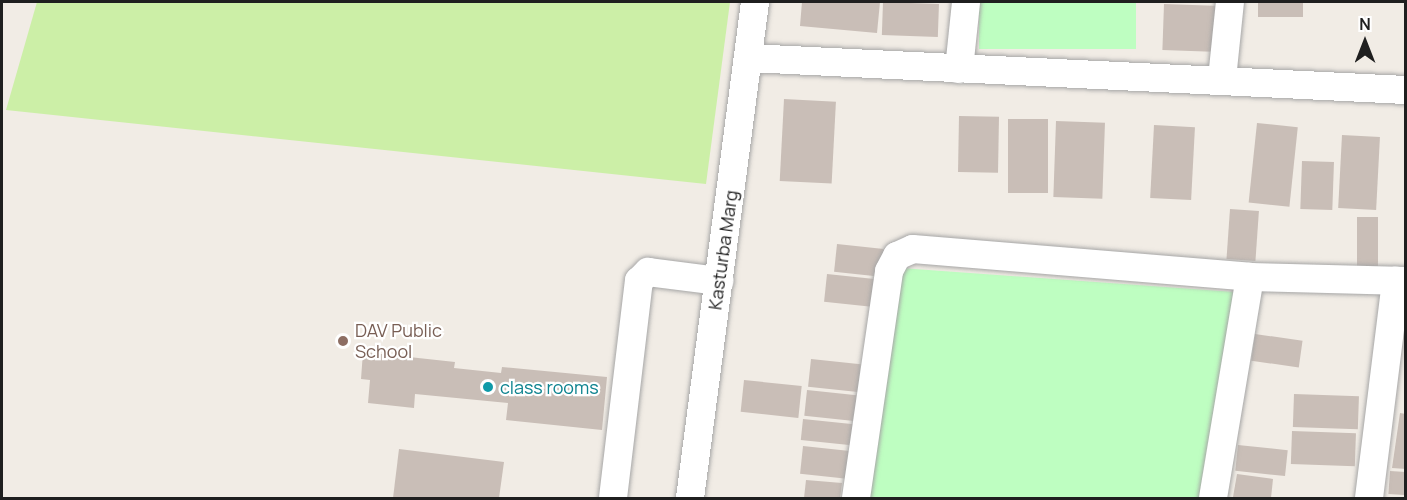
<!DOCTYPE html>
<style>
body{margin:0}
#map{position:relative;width:1407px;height:500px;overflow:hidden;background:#f1ece5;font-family:Manrope,sans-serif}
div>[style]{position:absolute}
.grass>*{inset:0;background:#ccefa7}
.park>*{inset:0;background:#befec1;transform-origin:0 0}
.building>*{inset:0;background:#c9beb7;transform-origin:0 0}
.roads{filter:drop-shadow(0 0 2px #a6a6a6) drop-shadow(0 0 2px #a6a6a6)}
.minor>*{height:28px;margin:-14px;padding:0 14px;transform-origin:14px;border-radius:14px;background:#fff}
.dots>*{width:16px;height:16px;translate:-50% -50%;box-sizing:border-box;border:3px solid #fff;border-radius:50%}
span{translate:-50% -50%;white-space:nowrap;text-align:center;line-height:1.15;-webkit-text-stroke:4.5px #fff;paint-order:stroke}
.street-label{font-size:18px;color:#1f1f1f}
.education-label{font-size:18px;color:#785e54}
.left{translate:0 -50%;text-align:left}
.culture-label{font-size:18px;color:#0d838f}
.frame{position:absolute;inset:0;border:3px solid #1f1f1f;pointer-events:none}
.north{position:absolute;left:1335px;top:12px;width:60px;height:60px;-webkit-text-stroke:4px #fff;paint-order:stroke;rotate:0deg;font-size:16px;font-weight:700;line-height:24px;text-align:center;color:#1f1f1f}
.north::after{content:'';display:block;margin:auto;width:21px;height:27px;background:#1f1f1f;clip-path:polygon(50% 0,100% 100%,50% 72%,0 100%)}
</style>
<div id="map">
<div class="grass">
<i style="clip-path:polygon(37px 2px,730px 2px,706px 184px,6px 110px)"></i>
</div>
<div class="park">
<i style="left:979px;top:2px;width:157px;height:47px"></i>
<i style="clip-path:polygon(901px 268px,1249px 293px,1209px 498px,864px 498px)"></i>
</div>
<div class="building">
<i style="clip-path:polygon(802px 2px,880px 2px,877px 33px,800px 26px)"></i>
<i style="left:883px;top:2px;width:56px;height:33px;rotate:2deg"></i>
<i style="left:1258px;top:2px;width:45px;height:15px"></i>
<i style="left:1164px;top:4px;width:57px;height:46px;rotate:2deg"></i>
<i style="left:784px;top:99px;width:52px;height:82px;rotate:3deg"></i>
<i style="left:959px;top:116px;width:40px;height:56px;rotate:1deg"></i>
<i style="left:1008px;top:119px;width:40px;height:74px"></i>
<i style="left:1056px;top:121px;width:49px;height:76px;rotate:2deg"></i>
<i style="left:1257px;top:123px;width:41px;height:80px;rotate:6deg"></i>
<i style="left:1154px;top:125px;width:41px;height:73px;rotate:3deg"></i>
<i style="left:1342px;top:135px;width:38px;height:73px;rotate:3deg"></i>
<i style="left:1302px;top:161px;width:32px;height:48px;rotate:2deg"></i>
<i style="left:1230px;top:209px;width:29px;height:50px;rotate:4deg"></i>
<i style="left:1357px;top:217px;width:21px;height:50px"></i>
<i style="left:837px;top:244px;width:47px;height:28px;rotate:6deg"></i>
<i style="left:827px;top:274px;width:50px;height:28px;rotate:6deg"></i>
<i style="left:1255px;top:334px;width:48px;height:27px;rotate:8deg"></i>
<i style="clip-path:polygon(363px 352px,455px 362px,454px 368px,501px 373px,502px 367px,607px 377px,602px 430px,506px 420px,508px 403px,415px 394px,414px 408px,368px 403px,370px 380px,361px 379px)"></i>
<i style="left:811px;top:359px;width:50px;height:28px;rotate:6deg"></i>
<i style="left:744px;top:380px;width:58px;height:32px;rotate:6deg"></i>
<i style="left:807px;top:390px;width:50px;height:26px;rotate:6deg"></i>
<i style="left:1294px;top:394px;width:65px;height:33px;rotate:2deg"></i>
<i style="clip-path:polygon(1400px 413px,1406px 414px,1406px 469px,1392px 468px)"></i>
<i style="left:803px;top:419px;width:51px;height:21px;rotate:6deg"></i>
<i style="left:1292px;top:431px;width:64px;height:33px;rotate:2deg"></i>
<i style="left:1238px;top:445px;width:50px;height:26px;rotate:6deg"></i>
<i style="left:803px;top:446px;width:47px;height:28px;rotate:6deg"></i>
<i style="clip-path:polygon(399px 449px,504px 462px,499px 498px,393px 498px)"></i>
<i style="left:1390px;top:471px;width:16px;height:23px;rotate:4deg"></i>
<i style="clip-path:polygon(1237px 474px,1273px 479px,1271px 498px,1233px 497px)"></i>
<i style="clip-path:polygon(806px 480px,842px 483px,840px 498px,804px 498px)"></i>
</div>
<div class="roads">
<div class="minor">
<i style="left:749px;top:58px;width:658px;rotate:2.79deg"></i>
<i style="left:959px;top:69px;width:67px;rotate:-84deg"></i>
<i style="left:1222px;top:79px;width:77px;rotate:-84.1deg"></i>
<i style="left:613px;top:498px;width:219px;rotate:-83.2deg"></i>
<i style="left:639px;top:281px;width:13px;rotate:-45deg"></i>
<i style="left:648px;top:272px;width:72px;rotate:7.2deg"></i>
<i style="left:690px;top:498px;width:500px;rotate:-82.53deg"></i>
<i style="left:856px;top:498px;width:229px;rotate:-81.7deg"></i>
<i style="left:889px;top:271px;width:17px;rotate:-62deg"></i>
<i style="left:897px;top:256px;width:17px;rotate:-24deg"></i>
<i style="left:913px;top:249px;width:338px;rotate:4.7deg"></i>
<i style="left:1250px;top:277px;width:156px;rotate:1.5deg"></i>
<i style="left:1213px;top:498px;width:224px;rotate:-80.5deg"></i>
<i style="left:1369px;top:498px;width:219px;rotate:-82.9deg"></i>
</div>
</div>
<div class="dots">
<i style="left:343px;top:341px;background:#8d6e63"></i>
<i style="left:488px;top:387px;background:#0f9aa8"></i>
</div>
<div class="street-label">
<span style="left:723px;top:250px;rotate:-82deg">Kasturba Marg</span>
</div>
<div class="education-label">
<span class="left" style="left:355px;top:341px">DAV Public<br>School</span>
</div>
<div class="culture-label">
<span class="left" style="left:500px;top:387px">class rooms</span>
</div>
<div class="frame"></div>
<div class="north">N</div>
</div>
